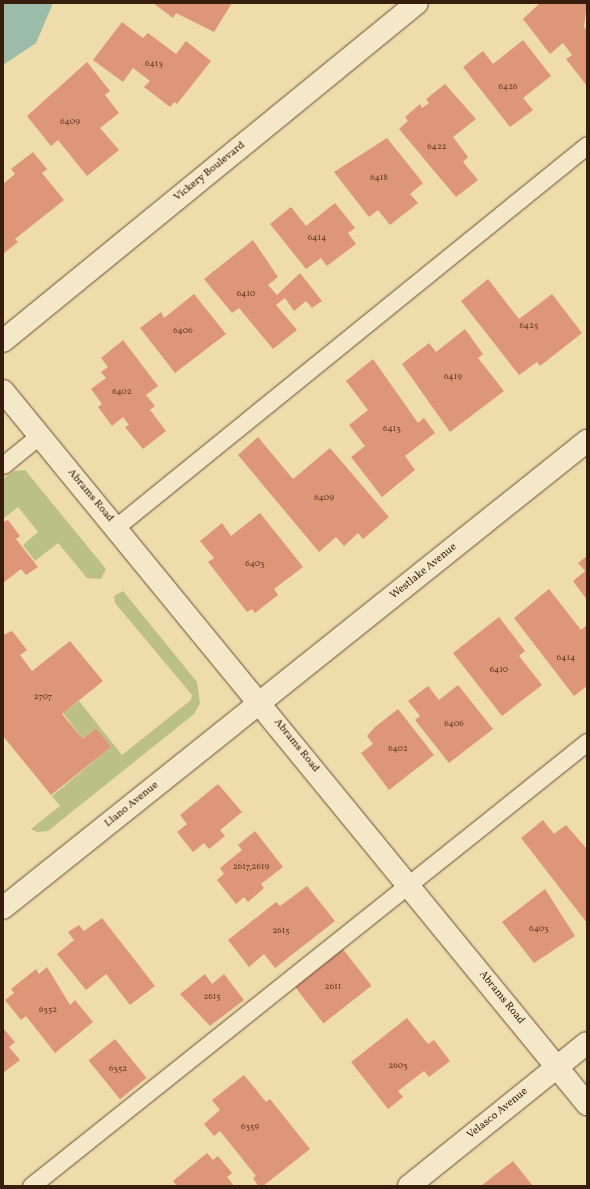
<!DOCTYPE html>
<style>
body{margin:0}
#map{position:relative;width:590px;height:1189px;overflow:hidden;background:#efdcab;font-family:Vollkorn,serif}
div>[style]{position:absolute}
.green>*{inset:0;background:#bbc087}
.water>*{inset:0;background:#9abca9}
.building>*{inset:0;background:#de9679;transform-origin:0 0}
.roads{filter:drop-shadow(0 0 1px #654d34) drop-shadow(0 0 1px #654d34)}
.lane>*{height:17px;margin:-8.5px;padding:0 8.5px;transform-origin:8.5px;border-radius:8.5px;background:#f5e8c8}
.street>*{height:22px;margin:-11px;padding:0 11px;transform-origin:11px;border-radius:11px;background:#f5e8c8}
.secondary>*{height:22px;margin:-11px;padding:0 11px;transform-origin:11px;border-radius:11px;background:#f5e8c8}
span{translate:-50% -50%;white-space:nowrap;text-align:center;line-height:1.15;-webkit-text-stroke:4px #f5e8c8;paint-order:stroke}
.number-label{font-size:9px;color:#613b27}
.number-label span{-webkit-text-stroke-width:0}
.street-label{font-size:11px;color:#371d0c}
.frame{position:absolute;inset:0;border:4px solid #371d0c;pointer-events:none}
</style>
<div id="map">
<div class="green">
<i style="clip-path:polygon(25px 470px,106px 569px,101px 579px,87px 578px,58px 543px,35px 561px,23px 545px,38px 532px,18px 507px,3px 519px,3px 479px,14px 471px)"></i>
<i style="clip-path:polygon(123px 591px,197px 682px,200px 703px,194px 714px,48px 831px,37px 832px,31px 829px,60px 806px,52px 796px,111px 747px,96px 728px,83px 739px,63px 713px,79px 701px,122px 755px,191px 700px,192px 695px,115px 603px,114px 596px)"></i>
</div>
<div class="water">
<i style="clip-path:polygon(3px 3px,53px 3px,36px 43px,3px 65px)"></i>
</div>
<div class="building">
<i style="clip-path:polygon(153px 3px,232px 3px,214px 32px,176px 13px,173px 18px)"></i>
<i style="clip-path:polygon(540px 3px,587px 4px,584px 27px,587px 31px,587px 86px,566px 59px,572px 55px,563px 43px,550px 54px,523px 19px)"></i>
<i style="clip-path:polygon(122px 22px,143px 38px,148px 33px,176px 54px,186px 41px,211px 61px,177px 104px,174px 102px,170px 107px,144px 87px,150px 81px,133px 68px,123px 82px,93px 60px)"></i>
<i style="clip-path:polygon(523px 40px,551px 76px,523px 98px,533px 110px,510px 127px,463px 67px,483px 51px,493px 64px)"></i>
<i style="clip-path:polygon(87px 62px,110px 91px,105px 95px,119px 113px,100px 128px,119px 150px,87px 176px,58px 140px,51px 146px,27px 116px)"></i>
<i style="clip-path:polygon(445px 84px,476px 119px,453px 137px,468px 157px,463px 162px,478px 180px,456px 197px,399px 129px,408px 121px,405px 117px,420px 104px,422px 108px,429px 103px,426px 99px)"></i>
<i style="clip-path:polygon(387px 138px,423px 183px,410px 194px,418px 203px,390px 225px,378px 210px,369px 217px,334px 172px)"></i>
<i style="clip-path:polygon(33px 152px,47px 169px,42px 173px,64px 200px,15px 239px,18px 242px,3px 254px,3px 184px,15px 174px,11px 169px)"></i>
<i style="clip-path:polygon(335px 203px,355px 228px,348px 233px,356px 244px,327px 266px,321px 258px,306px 269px,270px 224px,291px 207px,306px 226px)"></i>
<i style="clip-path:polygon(253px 240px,278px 277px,268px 285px,277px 295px,300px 273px,322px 301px,312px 308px,306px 301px,294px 311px,285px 298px,276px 305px,297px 330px,273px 349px,239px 308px,232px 313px,204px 279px)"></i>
<i style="clip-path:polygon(488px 279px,519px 319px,552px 294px,582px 333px,540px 366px,537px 362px,519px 375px,461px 301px)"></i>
<i style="clip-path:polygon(194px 294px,226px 334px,175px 373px,140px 328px,161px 312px,164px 318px)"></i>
<i style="clip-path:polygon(465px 329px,483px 354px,478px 358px,504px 391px,450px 432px,402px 364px,429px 343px,436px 352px)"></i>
<i style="clip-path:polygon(123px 340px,158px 386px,146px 395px,155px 406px,150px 410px,166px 431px,143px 449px,125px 427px,129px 425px,123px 417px,112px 426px,98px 407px,102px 404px,91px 389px,106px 378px,101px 372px,108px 367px,101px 358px)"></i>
<i style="clip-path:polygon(373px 359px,418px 423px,424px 418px,435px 433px,405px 456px,415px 470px,382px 497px,351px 457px,365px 446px,349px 425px,368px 410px,346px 381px)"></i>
<i style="clip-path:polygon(258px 437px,293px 479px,330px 448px,389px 517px,363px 539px,358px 533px,344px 546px,336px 537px,319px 552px,238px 455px)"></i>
<i style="clip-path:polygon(260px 513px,303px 567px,274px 589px,278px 595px,255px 613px,252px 609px,247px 612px,208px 562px,214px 558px,200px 541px,222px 523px,231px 536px)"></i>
<i style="clip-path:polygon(8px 520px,20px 536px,16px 539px,38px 567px,26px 575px,21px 569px,3px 583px,3px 522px)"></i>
<i style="clip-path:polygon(587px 556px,587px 600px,573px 581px,585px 571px,578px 563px)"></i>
<i style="clip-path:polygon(549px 589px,581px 630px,587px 625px,587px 686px,574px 696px,514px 618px)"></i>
<i style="clip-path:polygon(499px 617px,525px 651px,519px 656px,542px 685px,502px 716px,453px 653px)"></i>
<i style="clip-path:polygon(12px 631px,27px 650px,20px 655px,32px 671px,70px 641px,103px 681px,62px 714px,83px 739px,96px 728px,111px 747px,51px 795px,3px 736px,3px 635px)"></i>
<i style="clip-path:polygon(458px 685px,493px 729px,449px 763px,415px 720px,420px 716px,408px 701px,428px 686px,439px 700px)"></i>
<i style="clip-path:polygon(398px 709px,434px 755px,389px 790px,361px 753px,373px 744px,367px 736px,375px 727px)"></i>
<i style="clip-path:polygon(218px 784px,242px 812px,220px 830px,225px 836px,209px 849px,204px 843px,193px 852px,177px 832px,187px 824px,180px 815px)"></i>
<i style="clip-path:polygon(543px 820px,554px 834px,566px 825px,587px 849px,587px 923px,521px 838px)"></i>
<i style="clip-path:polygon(255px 831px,283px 867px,261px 884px,264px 888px,248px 902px,244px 897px,236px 904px,217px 880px,224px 874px,220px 868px,242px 850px,238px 845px)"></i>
<i style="clip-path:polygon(307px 886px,335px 921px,275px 968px,264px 954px,249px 967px,228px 940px,276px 902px,280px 906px)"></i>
<i style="clip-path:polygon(545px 889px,575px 936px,534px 963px,502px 922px)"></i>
<i style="clip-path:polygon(102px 918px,155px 986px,130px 1005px,106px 974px,86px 990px,57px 954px,74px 940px,68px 932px,79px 925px,84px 931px)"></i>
<i style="left:342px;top:948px;width:48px;height:61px;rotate:52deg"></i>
<i style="clip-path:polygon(47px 967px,70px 1005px,75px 1000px,93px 1022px,55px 1053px,26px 1016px,21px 1020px,5px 1000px,14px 993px,11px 989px,36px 969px,39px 974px)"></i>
<i style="clip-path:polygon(205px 974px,212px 984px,224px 974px,244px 1000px,210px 1026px,180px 994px)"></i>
<i style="clip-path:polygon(407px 1018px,428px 1044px,434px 1040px,450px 1061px,429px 1077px,424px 1071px,398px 1091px,403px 1097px,388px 1109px,351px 1062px)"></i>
<i style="clip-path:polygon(3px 1028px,15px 1042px,9px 1047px,20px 1060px,3px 1073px)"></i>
<i style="left:115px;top:1039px;width:50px;height:34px;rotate:51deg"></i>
<i style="clip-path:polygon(244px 1075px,266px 1102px,270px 1099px,310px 1149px,263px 1186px,258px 1186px,253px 1178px,256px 1176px,220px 1131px,214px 1136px,204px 1124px,220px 1110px,212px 1100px)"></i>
<i style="clip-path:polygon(207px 1153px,213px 1160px,218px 1156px,232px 1173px,227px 1177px,234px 1186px,177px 1186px,173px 1181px)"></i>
<i style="clip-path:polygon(513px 1161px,533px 1186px,481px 1186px)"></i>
</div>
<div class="roads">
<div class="lane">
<i style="left:3px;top:465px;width:48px;rotate:-39deg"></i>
<i style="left:116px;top:527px;width:606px;rotate:-39.04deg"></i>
<i style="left:31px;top:1186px;width:712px;rotate:-38.61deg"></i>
</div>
<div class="street">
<i style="left:3px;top:341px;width:534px;rotate:-39.23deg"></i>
<i style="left:3px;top:908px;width:748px;rotate:-38.65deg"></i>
<i style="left:409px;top:1186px;width:228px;rotate:-38.8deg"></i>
</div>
<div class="secondary">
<i style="left:3px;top:391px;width:922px;rotate:50.68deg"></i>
</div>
</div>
<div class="number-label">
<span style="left:154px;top:64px">6413</span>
<span style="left:508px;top:87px">6426</span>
<span style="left:70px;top:122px">6409</span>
<span style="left:437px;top:147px">6422</span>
<span style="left:379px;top:178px">6418</span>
<span style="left:317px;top:238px">6414</span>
<span style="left:246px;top:294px">6410</span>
<span style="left:529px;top:326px">6425</span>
<span style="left:183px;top:331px">6406</span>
<span style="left:453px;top:377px">6419</span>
<span style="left:122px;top:392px">6402</span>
<span style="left:392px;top:429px">6413</span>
<span style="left:324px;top:498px">6409</span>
<span style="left:255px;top:564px">6403</span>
<span style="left:566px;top:658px">6414</span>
<span style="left:499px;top:670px">6410</span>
<span style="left:43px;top:697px">2707</span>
<span style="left:454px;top:724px">6406</span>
<span style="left:398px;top:749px">6402</span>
<span style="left:251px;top:867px">2617,2619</span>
<span style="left:539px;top:929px">6403</span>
<span style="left:281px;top:931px">2615</span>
<span style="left:333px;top:987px">2611</span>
<span style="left:212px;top:997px">2615</span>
<span style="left:48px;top:1010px">6352</span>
<span style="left:398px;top:1066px">2603</span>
<span style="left:118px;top:1069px">6352</span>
<span style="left:250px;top:1127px">6359</span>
</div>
<div class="street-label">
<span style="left:210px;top:172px;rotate:-39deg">Vickery Boulevard</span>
<span style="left:90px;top:496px;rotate:50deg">Abrams Road</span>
<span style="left:424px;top:572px;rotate:-39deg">Westlake Avenue</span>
<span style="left:296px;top:746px;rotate:51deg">Abrams Road</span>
<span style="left:132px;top:805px;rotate:-39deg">Llano Avenue</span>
<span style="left:501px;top:998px;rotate:51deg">Abrams Road</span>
<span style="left:498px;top:1114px;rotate:-39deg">Velasco Avenue</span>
</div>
<div class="frame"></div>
</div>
